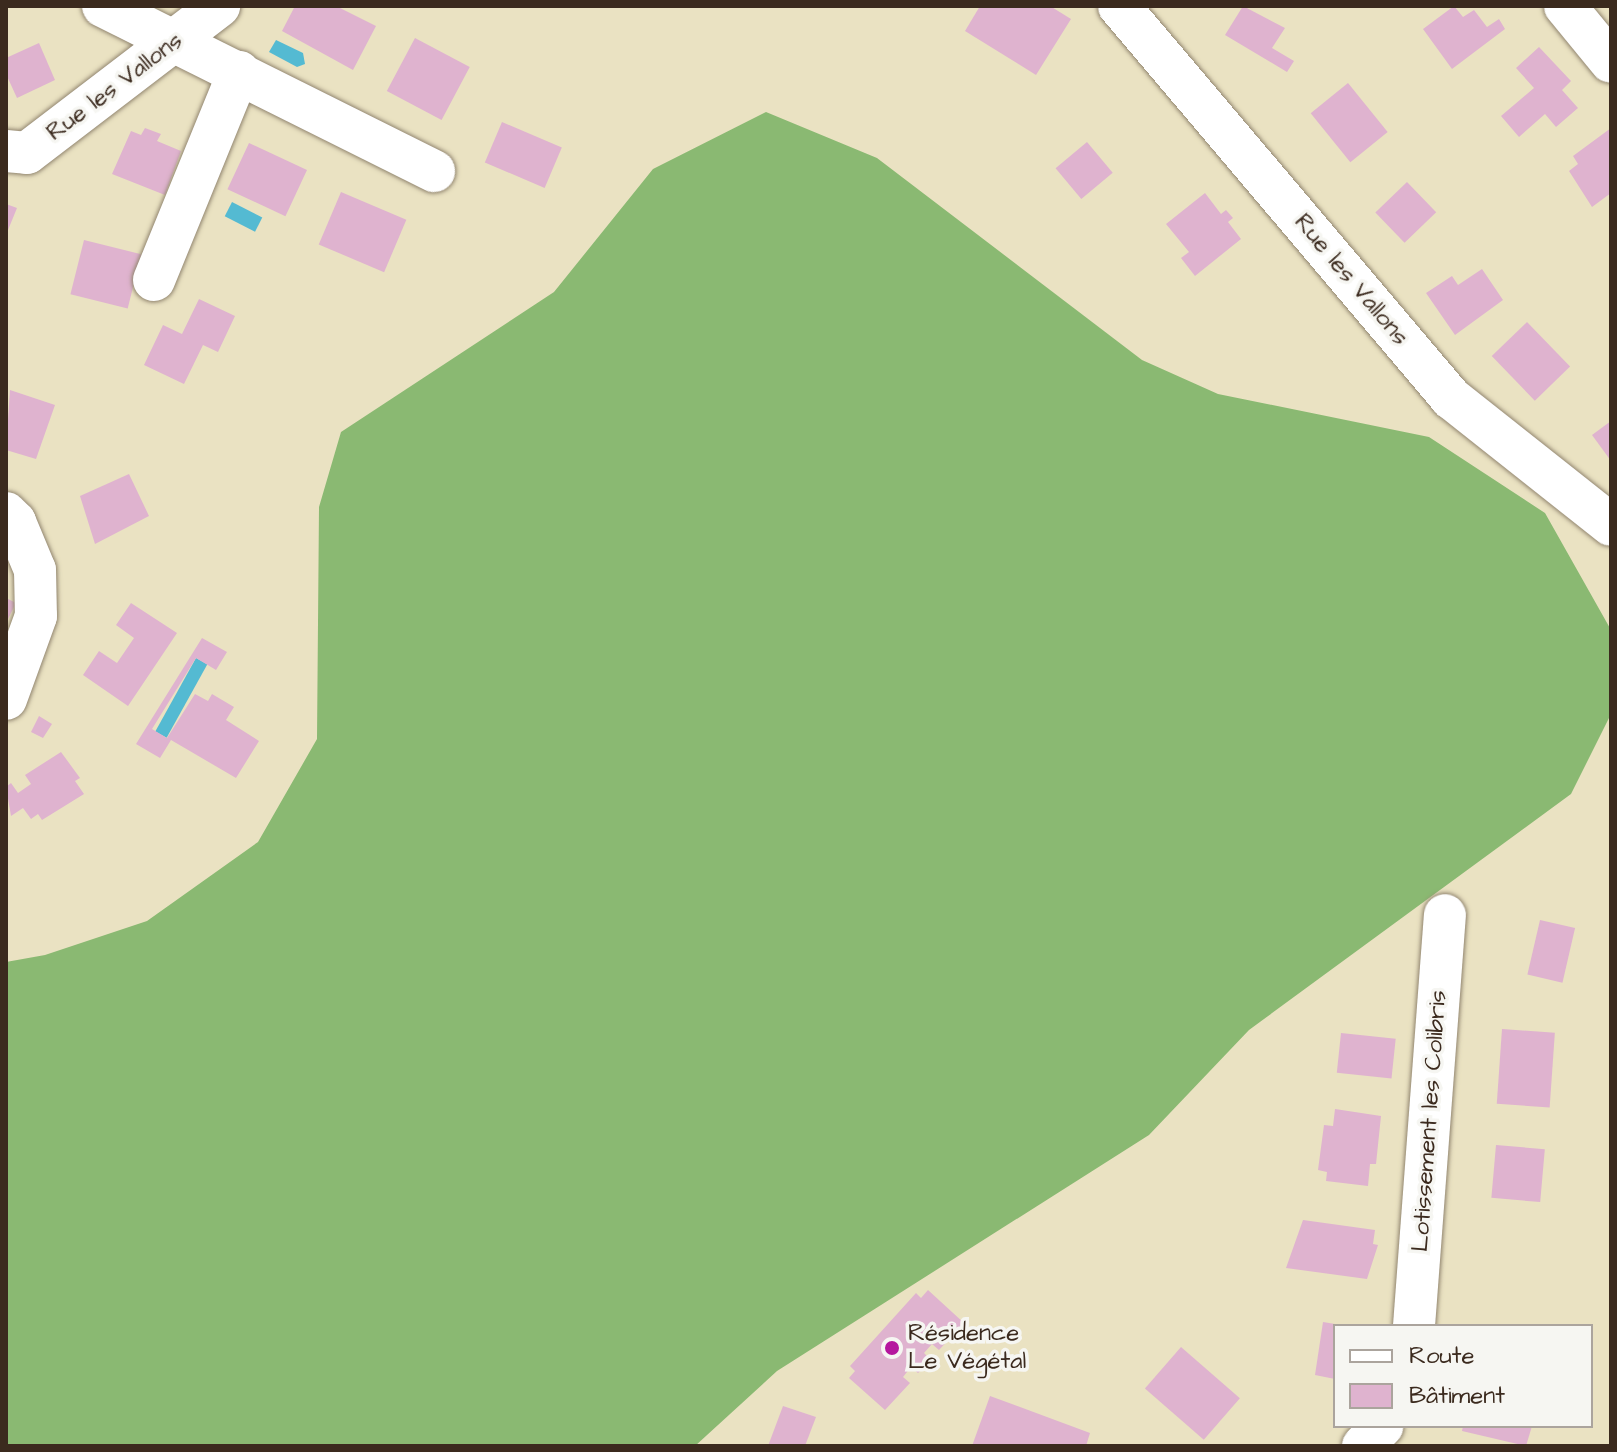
<!DOCTYPE html>
<meta charset="utf-8">
<style>
body{margin:0}
#map{position:relative;width:1617px;height:1452px;overflow:hidden;background:#eae2c2;font-family:"Architects Daughter",sans-serif}
div>[style]{position:absolute}
.forest>*{inset:0;background:#8ab972}
.water>*{inset:0;background:#54bad2;transform-origin:0 0}
.building>*{inset:0;background:#dfb3cf;transform-origin:0 0}
.roads{filter:drop-shadow(0 0 2px #928670) drop-shadow(0 0 2px #928670)}
.minor>*{height:42px;margin:-21px;padding:0 21px;transform-origin:21px;border-radius:21px;background:#fff}
.dots>*{width:22px;height:22px;translate:-50% -50%;box-sizing:border-box;border:4px solid #f6f6f2;border-radius:50%}
span{translate:-50% -50%;white-space:nowrap;text-align:center;line-height:1.15;-webkit-text-stroke:7px #f6f6f2;paint-order:stroke}
.street-label{font-size:24px;color:#3b2a1e}
.poi-label{font-size:24px;color:#3b2a1e}
.left{translate:0 -50%;text-align:left}
.frame{position:absolute;inset:0;border:8px solid #3b2a1e;pointer-events:none}
.legend{position:absolute;left:1333px;top:1324px;width:260px;height:104px;box-sizing:border-box;background:#f6f6f2;border:2px solid #aba49d;margin:0;padding:10px 14px;list-style:none;font-size:24px;color:#3b2a1e}
.legend li{display:flex;align-items:center;gap:16px;height:40px}
.legend b{width:40px;border:2px solid #aba49d}
</style>
<div id="map">
<div class="forest">
<i style="clip-path:polygon(766px 112px,877px 158px,1142px 360px,1218px 394px,1429px 437px,1545px 513px,1611px 630px,1611px 714px,1571px 794px,1249px 1030px,1149px 1135px,777px 1371px,695px 1446px,6px 1446px,6px 962px,45px 955px,147px 921px,258px 842px,317px 739px,319px 507px,341px 432px,554px 292px,653px 169px)"></i>
</div>
<div class="water">
<i style="clip-path:polygon(276px 40px,303px 53px,305px 64px,297px 67px,269px 52px)"></i>
<i style="left:232px;top:202px;width:34px;height:16px;rotate:27deg"></i>
<i style="left:196px;top:658px;width:13px;height:84px;rotate:29deg"></i>
</div>
<div class="building">
<i style="clip-path:polygon(295px 6px,336px 6px,376px 26px,353px 70px,282px 31px)"></i>
<i style="clip-path:polygon(980px 6px,1050px 6px,1071px 19px,1036px 75px,965px 31px)"></i>
<i style="clip-path:polygon(1243px 6px,1285px 28px,1272px 48px,1294px 61px,1287px 72px,1225px 35px)"></i>
<i style="clip-path:polygon(1454px 6px,1463px 17px,1474px 10px,1487px 27px,1499px 19px,1505px 29px,1452px 69px,1423px 29px)"></i>
<i style="left:415px;top:38px;width:62px;height:60px;rotate:28deg"></i>
<i style="clip-path:polygon(39px 43px,55px 80px,17px 98px,6px 74px,6px 58px)"></i>
<i style="clip-path:polygon(1539px 47px,1571px 81px,1562px 90px,1578px 108px,1556px 127px,1545px 114px,1519px 137px,1501px 116px,1534px 88px,1516px 68px)"></i>
<i style="left:1348px;top:83px;width:63px;height:48px;rotate:51deg"></i>
<i style="left:502px;top:122px;width:65px;height:44px;rotate:23deg"></i>
<i style="clip-path:polygon(145px 128px,161px 134px,157px 141px,181px 151px,165px 195px,112px 174px,131px 131px,141px 135px)"></i>
<i style="clip-path:polygon(1611px 128px,1611px 193px,1592px 207px,1569px 171px,1578px 164px,1573px 156px)"></i>
<i style="left:1087px;top:142px;width:40px;height:41px;rotate:50deg"></i>
<i style="left:249px;top:143px;width:64px;height:51px;rotate:25deg"></i>
<i style="left:1407px;top:182px;width:42px;height:44px;rotate:46deg"></i>
<i style="left:341px;top:192px;width:71px;height:57px;rotate:23deg"></i>
<i style="clip-path:polygon(1205px 193px,1221px 214px,1226px 210px,1233px 218px,1228px 222px,1241px 239px,1195px 276px,1181px 258px,1189px 252px,1166px 224px)"></i>
<i style="clip-path:polygon(6px 204px,17px 208px,6px 235px)"></i>
<i style="left:84px;top:240px;width:59px;height:56px;rotate:14deg"></i>
<i style="clip-path:polygon(1482px 269px,1503px 300px,1455px 335px,1426px 293px,1452px 276px,1458px 285px)"></i>
<i style="clip-path:polygon(199px 299px,235px 316px,218px 352px,203px 345px,184px 384px,144px 365px,163px 325px,182px 334px)"></i>
<i style="left:1527px;top:322px;width:62px;height:49px;rotate:46deg"></i>
<i style="clip-path:polygon(10px 390px,55px 405px,36px 459px,6px 450px)"></i>
<i style="clip-path:polygon(1611px 421px,1611px 461px,1592px 435px)"></i>
<i style="clip-path:polygon(129px 474px,149px 516px,95px 544px,80px 496px)"></i>
<i style="clip-path:polygon(6px 598px,16px 603px,6px 623px)"></i>
<i style="clip-path:polygon(131px 603px,177px 633px,128px 706px,83px 675px,99px 651px,117px 663px,134px 638px,116px 625px)"></i>
<i style="clip-path:polygon(202px 638px,227px 652px,216px 670px,196px 658px,152px 729px,167px 738px,195px 694px,208px 701px,212px 694px,234px 707px,226px 720px,259px 741px,236px 778px,171px 740px,160px 758px,136px 744px)"></i>
<i style="clip-path:polygon(39px 716px,52px 724px,43px 738px,31px 732px)"></i>
<i style="clip-path:polygon(61px 752px,80px 778px,75px 781px,84px 794px,42px 820px,38px 814px,31px 819px,23px 808px,11px 816px,6px 787px,11px 783px,18px 793px,31px 784px,25px 775px)"></i>
<i style="left:1540px;top:920px;width:36px;height:56px;rotate:13deg"></i>
<i style="left:1502px;top:1029px;width:53px;height:75px;rotate:4deg"></i>
<i style="left:1341px;top:1033px;width:55px;height:40px;rotate:6deg"></i>
<i style="clip-path:polygon(1335px 1109px,1381px 1116px,1376px 1164px,1370px 1164px,1368px 1186px,1326px 1181px,1327px 1172px,1318px 1170px,1324px 1125px,1333px 1126px)"></i>
<i style="left:1496px;top:1145px;width:49px;height:53px;rotate:5deg"></i>
<i style="clip-path:polygon(1303px 1220px,1375px 1230px,1373px 1244px,1378px 1245px,1367px 1279px,1286px 1268px)"></i>
<i style="clip-path:polygon(928px 1290px,964px 1323px,939px 1350px,932px 1344px,924px 1353px,931px 1360px,918px 1373px,911px 1367px,903px 1377px,910px 1383px,885px 1410px,849px 1378px,855px 1371px,850px 1366px,916px 1293px,921px 1298px)"></i>
<i style="clip-path:polygon(1323px 1322px,1335px 1324px,1335px 1379px,1315px 1375px)"></i>
<i style="left:1181px;top:1347px;width:78px;height:55px;rotate:41deg"></i>
<i style="clip-path:polygon(990px 1396px,1090px 1433px,1086px 1446px,972px 1446px)"></i>
<i style="clip-path:polygon(783px 1406px,816px 1417px,805px 1446px,768px 1446px)"></i>
<i style="clip-path:polygon(1463px 1426px,1532px 1426px,1526px 1446px,1462px 1431px)"></i>
</div>
<div class="roads">
<div class="minor">
<i style="left:103px;top:6px;width:370px;rotate:26.5deg"></i>
<i style="left:1119px;top:6px;width:514px;rotate:49.74deg"></i>
<i style="left:1451px;top:398px;width:204px;rotate:38.4deg"></i>
<i style="left:1565px;top:6px;width:72px;rotate:50.6deg"></i>
<i style="left:6px;top:151px;width:21px;rotate:5deg"></i>
<i style="left:27px;top:153px;width:242px;rotate:-37.4deg"></i>
<i style="left:154px;top:280px;width:225px;rotate:-67.8deg"></i>
<i style="left:6px;top:513px;width:13px;rotate:45deg"></i>
<i style="left:15px;top:522px;width:52px;rotate:67.4deg"></i>
<i style="left:35px;top:570px;width:46px;rotate:88.8deg"></i>
<i style="left:36px;top:616px;width:88px;rotate:109.9deg"></i>
<i style="left:1414px;top:1326px;width:412px;rotate:-85.7deg"></i>
<i style="left:1363px;top:1446px;width:28px;rotate:-46deg"></i>
</div>
</div>
<div class="dots">
<i style="left:892px;top:1348px;background:#b5179e"></i>
</div>
<div class="street-label">
<span style="left:115px;top:87px;rotate:-37deg">Rue les Vallons</span>
<span style="left:1351px;top:280px;rotate:50deg">Rue les Vallons</span>
<span style="left:1430px;top:1121px;rotate:-86deg">Lotissement les Colibris</span>
</div>
<div class="poi-label">
<span class="left" style="left:908px;top:1348px">Résidence<br>Le Végétal</span>
</div>
<div class="frame"></div>
<ul class="legend">
<li><b style="height:10px;background:#fff"></b>Route</li>
<li><b style="height:22px;background:#dfb3cf"></b>Bâtiment</li>
</ul>
</div>
